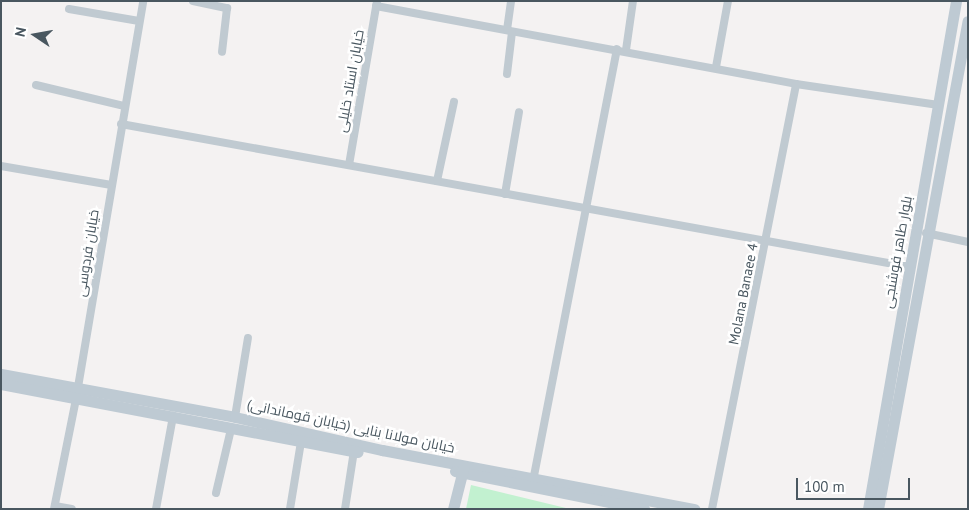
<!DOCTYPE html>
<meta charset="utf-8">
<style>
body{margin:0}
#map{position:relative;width:969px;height:510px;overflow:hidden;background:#f4f2f2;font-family:"PT Sans",Cairo,sans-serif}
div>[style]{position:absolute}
.green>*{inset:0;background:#c2f1d0}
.street>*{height:8px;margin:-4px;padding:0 4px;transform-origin:4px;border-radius:4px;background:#c0cad1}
.secondary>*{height:11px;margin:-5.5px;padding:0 5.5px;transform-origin:5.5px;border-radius:5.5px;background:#becad3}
span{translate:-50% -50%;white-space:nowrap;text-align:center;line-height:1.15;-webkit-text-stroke:5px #fff;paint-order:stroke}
.street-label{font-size:14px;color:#495760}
.frame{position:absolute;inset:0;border:2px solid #495760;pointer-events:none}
.north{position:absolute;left:10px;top:10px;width:50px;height:50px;-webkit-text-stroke:4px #fff;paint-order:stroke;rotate:282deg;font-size:14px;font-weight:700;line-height:20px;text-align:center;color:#495760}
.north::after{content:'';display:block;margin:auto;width:18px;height:22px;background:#495760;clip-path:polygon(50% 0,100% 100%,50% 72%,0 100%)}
.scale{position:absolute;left:796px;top:478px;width:114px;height:22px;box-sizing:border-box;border:2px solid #495760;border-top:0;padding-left:6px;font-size:15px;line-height:18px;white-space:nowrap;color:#495760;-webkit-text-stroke:4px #fff;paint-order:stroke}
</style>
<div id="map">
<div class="green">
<i style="clip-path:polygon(471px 485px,570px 509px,466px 509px)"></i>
</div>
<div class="street">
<i style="left:193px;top:1px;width:35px;rotate:12deg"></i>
<i style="left:227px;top:8px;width:44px;rotate:96.5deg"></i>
<i style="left:376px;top:6px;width:427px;rotate:10.5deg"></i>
<i style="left:796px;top:84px;width:144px;rotate:8.4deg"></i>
<i style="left:69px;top:9px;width:71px;rotate:9.7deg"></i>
<i style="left:507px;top:30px;width:29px;rotate:-82deg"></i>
<i style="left:626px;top:50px;width:49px;rotate:-81.9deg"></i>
<i style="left:716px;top:67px;width:67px;rotate:-79.7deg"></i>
<i style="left:507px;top:74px;width:42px;rotate:-83.2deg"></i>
<i style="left:36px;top:85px;width:90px;rotate:13.4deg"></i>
<i style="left:121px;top:124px;width:802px;rotate:10.27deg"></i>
<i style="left:349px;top:165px;width:165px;rotate:-80.3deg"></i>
<i style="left:1px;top:166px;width:112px;rotate:9.8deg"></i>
<i style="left:437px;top:181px;width:81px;rotate:-77.9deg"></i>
<i style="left:505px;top:194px;width:83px;rotate:-80.3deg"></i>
<i style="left:926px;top:233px;width:43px;rotate:12.1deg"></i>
<i style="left:235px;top:417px;width:80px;rotate:-80.7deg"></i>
<i style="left:533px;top:481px;width:440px;rotate:-79deg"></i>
<i style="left:216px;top:493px;width:66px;rotate:-76.8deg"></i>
<i style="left:55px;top:506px;width:17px;rotate:10deg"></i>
<i style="left:54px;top:509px;width:112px;rotate:-78.7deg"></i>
<i style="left:76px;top:399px;width:404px;rotate:-80.4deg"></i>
<i style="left:156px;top:509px;width:95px;rotate:-79.6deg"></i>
<i style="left:290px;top:509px;width:68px;rotate:-80.7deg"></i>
<i style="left:345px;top:509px;width:59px;rotate:-81.2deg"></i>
<i style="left:712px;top:509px;width:433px;rotate:-78.8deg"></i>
</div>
<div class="secondary">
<i style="left:1px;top:374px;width:238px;rotate:10.4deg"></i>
<i style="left:235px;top:417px;width:151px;rotate:12.7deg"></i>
<i style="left:382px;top:450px;width:318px;rotate:10.7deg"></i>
<i style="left:1px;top:384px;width:363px;rotate:10.8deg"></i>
<i style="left:455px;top:471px;width:193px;rotate:11.4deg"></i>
<i style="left:453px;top:509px;width:44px;rotate:-75.7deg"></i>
<i style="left:868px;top:509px;width:516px;rotate:-80.17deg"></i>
<i style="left:878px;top:509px;width:496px;rotate:-79.6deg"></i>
</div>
<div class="street-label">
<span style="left:350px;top:81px;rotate:-80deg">خیابان استاد خلیلی</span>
<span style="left:897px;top:252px;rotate:-80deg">بلوار طاهر فوشنجی</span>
<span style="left:87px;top:253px;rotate:-81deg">خیابان فردوسی</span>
<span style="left:743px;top:294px;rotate:-79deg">Molana Banaee 4</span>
<span style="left:351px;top:426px;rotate:12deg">خیابان مولانا بنایی (خیابان قوماندانی)</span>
</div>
<div class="frame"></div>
<div class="north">N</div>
<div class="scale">100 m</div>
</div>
